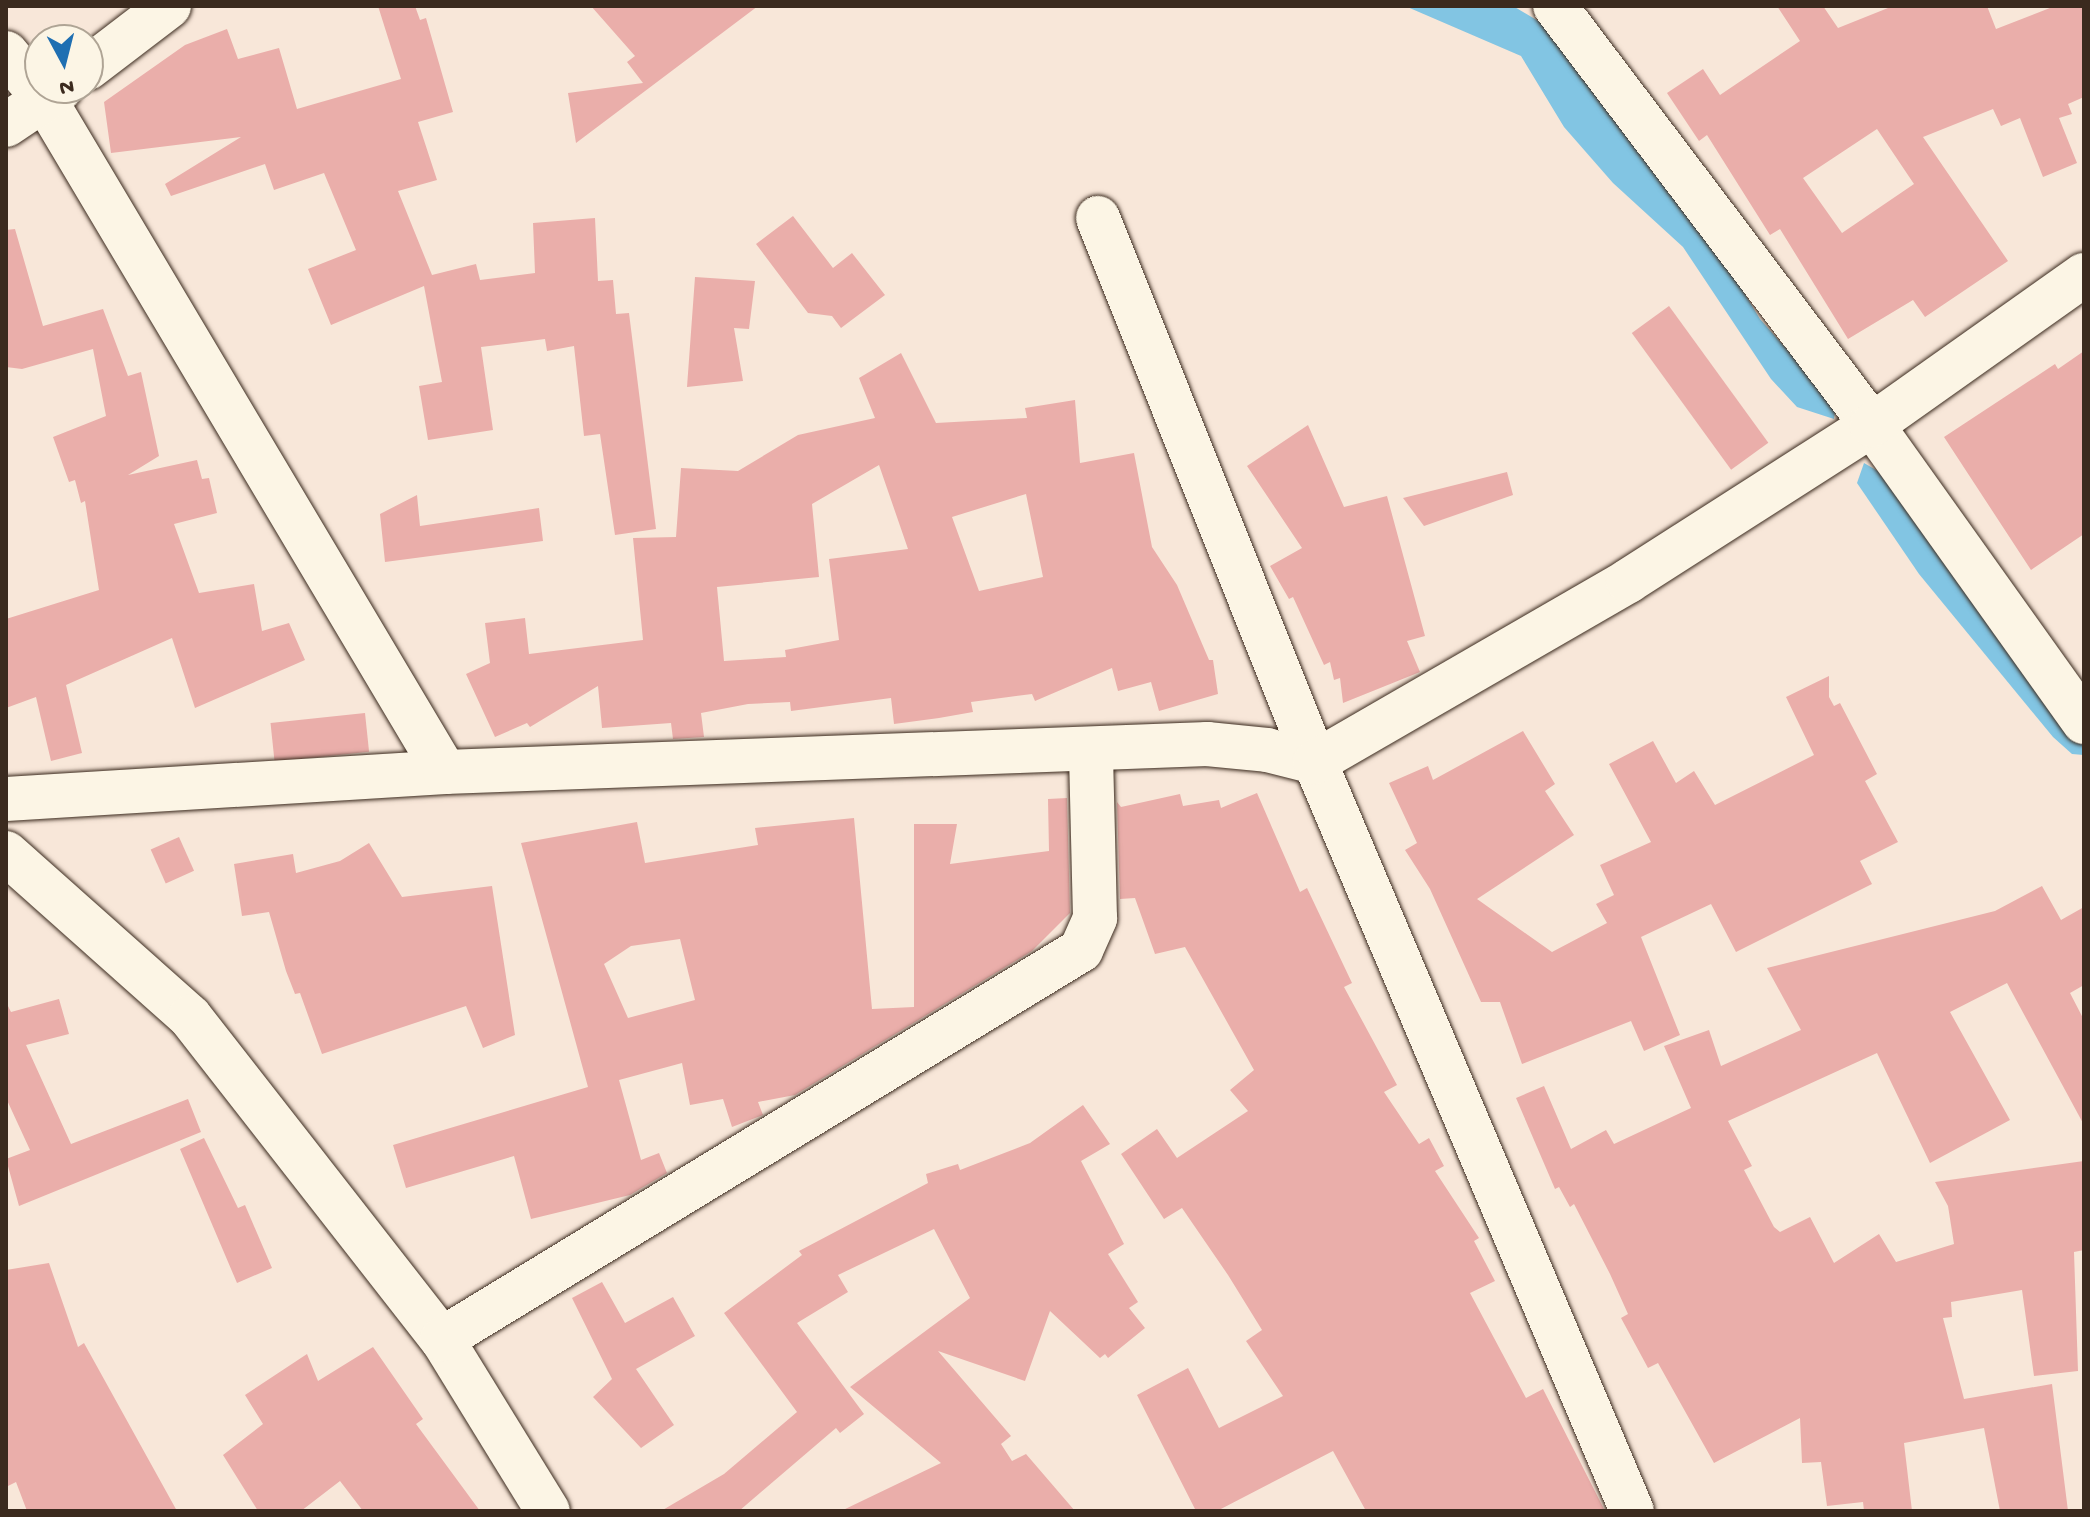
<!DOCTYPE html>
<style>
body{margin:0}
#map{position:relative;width:2090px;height:1517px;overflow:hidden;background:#f8e7d9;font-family:"Gochi Hand",sans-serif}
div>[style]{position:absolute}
.water>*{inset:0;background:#82c5e3}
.building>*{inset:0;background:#eaaeaa;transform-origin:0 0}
.roads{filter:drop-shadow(0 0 2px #3b2a1e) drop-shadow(0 0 2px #3b2a1e)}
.minor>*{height:44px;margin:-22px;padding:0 22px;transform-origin:22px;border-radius:22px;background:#fcf5e5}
span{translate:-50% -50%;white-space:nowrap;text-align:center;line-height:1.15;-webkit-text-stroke:8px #fcf5e5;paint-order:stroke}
.frame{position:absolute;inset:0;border:8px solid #3b2a1e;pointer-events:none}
.north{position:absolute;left:24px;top:24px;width:80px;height:80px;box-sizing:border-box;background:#fcf5e5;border:2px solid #afa495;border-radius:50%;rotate:173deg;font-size:22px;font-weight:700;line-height:32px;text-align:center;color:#3b2a1e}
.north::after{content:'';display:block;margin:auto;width:28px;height:36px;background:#1f6fb2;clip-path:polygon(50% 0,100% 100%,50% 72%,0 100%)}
</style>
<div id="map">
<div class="water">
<i style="clip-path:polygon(1405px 6px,1513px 6px,1540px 22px,1696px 213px,1760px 319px,1836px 405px,1834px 419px,1797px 407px,1771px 379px,1683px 247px,1613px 183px,1564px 127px,1521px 56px)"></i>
<i style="clip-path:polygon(1864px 463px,1890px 478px,2084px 736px,2084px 755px,2072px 754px,2053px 737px,1919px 574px,1857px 483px)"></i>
</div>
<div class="building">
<i style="clip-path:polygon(378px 6px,415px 6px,420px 20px,426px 18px,453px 112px,418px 122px,437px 180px,398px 191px,432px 275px,476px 264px,480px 280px,535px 273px,533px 223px,595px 218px,598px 281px,613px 280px,616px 314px,629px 313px,656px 529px,615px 535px,600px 434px,584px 436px,574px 346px,547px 351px,545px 339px,481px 347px,493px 430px,428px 440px,419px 386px,442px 382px,424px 286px,331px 325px,308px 269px,356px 250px,324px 173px,274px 190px,265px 164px,171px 196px,165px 184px,241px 137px,111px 153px,104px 102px,185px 45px,227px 29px,238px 59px,279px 48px,297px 109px,401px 79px)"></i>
<i style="clip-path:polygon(591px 6px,758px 6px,576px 143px,568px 93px,643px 83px,627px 62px,635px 56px)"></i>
<i style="clip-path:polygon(evenodd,1777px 6px,1823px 6px,1838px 28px,1893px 6px,1987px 6px,1996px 29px,2055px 6px,2084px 6px,2084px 97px,2068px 104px,2072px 114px,2059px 118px,2077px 163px,2043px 177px,2020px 118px,2001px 126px,1993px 109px,1923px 137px,2008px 261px,1925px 317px,1913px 300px,1848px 339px,1780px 229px,1770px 235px,1707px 135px,1699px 141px,1667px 93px,1703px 69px,1720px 95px,1800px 41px,1777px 6px,1877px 129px,1914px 184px,1842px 233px,1803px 178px,1877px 129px)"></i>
<i style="clip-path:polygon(793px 216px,833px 268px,852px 253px,885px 295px,841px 328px,832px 316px,808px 313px,756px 244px)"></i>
<i style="clip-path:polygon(15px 229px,43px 326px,103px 309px,128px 376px,141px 372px,159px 456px,128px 475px,197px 460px,202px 479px,209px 478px,217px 513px,174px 524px,199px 593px,254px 584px,262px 631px,289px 623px,305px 660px,195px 708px,172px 638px,66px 685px,82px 753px,51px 761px,36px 697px,6px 708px,6px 619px,99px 590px,85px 501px,81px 503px,75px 480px,69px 482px,53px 437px,106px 416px,93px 349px,22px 369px,6px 367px,6px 230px)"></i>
<i style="clip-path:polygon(695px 277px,755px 281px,749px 329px,734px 328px,743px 381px,687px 387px)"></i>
<i style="left:1669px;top:306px;width:169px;height:46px;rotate:54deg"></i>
<i style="clip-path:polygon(2084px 351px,2084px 534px,2031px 570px,1944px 437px,2055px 364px,2058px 369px)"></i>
<i style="clip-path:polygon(evenodd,901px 353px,936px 423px,1027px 418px,1025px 408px,1075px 400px,1080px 463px,1134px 453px,1152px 547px,1177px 585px,1209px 660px,1213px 660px,1218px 694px,1159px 711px,1151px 682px,1118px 691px,1112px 668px,1035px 701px,1032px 694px,971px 702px,973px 712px,939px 718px,894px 724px,891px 698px,791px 711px,790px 702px,748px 704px,701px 713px,704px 737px,673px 739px,671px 723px,602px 728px,598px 686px,530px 727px,527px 723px,495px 737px,466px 674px,490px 663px,485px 623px,525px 618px,529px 654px,643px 640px,633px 538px,676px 537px,681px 468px,738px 471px,798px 435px,875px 418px,859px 378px,901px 353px,879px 465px,908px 549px,829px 559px,839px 640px,785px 650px,786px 657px,724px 661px,717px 587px,819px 577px,812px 504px,879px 465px,901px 353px,1026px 494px,1043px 577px,979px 591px,952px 517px,1026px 494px)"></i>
<i style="clip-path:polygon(1308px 425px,1344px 507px,1387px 496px,1425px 636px,1407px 641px,1420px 672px,1343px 703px,1340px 678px,1334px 680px,1330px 662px,1324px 665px,1293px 597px,1289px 599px,1270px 566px,1302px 548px,1247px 466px)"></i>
<i style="clip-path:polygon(1507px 472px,1513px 495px,1424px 526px,1403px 498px)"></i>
<i style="clip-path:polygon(417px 495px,420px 526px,539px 508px,543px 541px,385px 562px,380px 514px)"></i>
<i style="clip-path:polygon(1829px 676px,1829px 697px,1834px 706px,1840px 703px,1877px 774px,1865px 781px,1898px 842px,1860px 861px,1872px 884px,1736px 952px,1711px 904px,1641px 937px,1680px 1035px,1644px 1051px,1631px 1021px,1522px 1064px,1500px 1002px,1481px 1002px,1430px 889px,1405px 850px,1417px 843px,1389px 783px,1428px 766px,1433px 780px,1523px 731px,1555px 784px,1545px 791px,1574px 835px,1477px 899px,1552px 952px,1607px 923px,1596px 904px,1614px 895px,1600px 865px,1651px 842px,1609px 764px,1653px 741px,1676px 783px,1694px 771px,1715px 805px,1814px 755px,1786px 697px)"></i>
<i style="left:365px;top:713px;width:39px;height:95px;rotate:84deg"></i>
<i style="clip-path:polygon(1257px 793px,1300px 892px,1307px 888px,1352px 983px,1344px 987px,1397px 1085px,1384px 1092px,1419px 1144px,1429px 1138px,1444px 1166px,1435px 1171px,1479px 1238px,1474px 1241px,1495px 1281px,1470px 1293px,1526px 1398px,1543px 1389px,1605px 1511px,1366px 1511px,1333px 1451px,1217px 1511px,1196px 1511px,1137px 1395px,1188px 1368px,1219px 1428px,1283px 1396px,1246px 1341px,1262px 1330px,1228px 1275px,1182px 1208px,1164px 1219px,1121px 1154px,1157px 1129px,1177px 1158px,1248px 1111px,1230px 1090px,1254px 1070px,1185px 947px,1155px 954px,1135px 898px,1120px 899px,1117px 802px,1121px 807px,1180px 794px,1183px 806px,1219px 800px,1221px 808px)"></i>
<i style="clip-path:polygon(evenodd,1067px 798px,1070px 913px,1032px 951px,795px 1095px,758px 1102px,763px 1115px,732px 1127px,723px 1099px,690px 1105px,682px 1063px,619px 1080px,641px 1160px,659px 1153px,667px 1173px,630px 1195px,531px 1219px,514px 1156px,406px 1188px,393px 1145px,588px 1087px,521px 843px,637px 822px,645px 863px,758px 845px,755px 828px,854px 818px,872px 1009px,914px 1007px,914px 824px,957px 824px,950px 864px,1049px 851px,1048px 799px,1067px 798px,680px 939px,695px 1000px,628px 1018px,604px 964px,631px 946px,680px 939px)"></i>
<i style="left:179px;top:837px;width:37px;height:31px;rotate:66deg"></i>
<i style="clip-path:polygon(369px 843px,402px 897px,492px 886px,515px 1035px,483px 1048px,466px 1006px,322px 1054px,300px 993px,295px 994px,286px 971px,269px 912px,242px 916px,234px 864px,293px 854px,296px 873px,340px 861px)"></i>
<i style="clip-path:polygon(2042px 886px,2061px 920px,2084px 907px,2084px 985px,2070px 993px,2084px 1020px,2084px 1125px,2007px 983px,1950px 1012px,2010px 1120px,1930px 1163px,1877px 1053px,1728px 1121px,1752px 1166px,1744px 1170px,1774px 1227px,1780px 1232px,1810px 1217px,1834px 1263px,1879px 1234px,1896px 1262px,1954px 1244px,1948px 1206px,1935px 1182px,2084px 1161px,2084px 1250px,2074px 1252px,2078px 1371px,2034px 1376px,2022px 1290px,1951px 1302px,1952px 1317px,1943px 1318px,1964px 1399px,2052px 1384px,2068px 1511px,2000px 1511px,1984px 1428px,1904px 1443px,1912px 1511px,1864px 1511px,1863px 1502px,1827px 1506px,1821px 1462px,1802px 1463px,1800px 1418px,1714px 1463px,1658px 1363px,1648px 1368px,1621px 1318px,1628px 1314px,1610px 1274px,1574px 1204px,1570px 1207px,1559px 1187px,1555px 1189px,1516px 1098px,1544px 1086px,1571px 1149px,1606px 1130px,1614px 1144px,1691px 1108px,1664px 1046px,1709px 1030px,1721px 1066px,1801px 1030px,1767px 968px,1995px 911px)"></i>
<i style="clip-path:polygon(59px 999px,69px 1034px,26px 1045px,71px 1144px,188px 1099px,201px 1132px,19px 1206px,6px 1159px,30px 1150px,6px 1098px,6px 1002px,11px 1012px)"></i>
<i style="clip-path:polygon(1083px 1105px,1110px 1144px,1081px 1161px,1124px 1244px,1108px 1254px,1138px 1302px,1129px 1308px,1145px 1328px,1108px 1358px,1105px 1354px,1100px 1358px,1050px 1311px,1025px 1381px,938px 1351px,1011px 1436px,1001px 1444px,1012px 1461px,1026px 1454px,1075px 1511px,841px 1511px,941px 1463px,850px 1387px,970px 1298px,934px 1229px,838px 1275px,848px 1292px,797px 1323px,864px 1414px,840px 1433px,836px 1428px,739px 1511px,661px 1511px,724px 1474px,797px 1412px,724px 1313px,802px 1255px,799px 1251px,928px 1183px,926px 1174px,958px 1164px,960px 1170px,1030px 1143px)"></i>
<i style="clip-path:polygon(204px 1138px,238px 1208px,245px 1205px,272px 1268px,237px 1283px,180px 1149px)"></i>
<i style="clip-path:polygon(49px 1263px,78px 1347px,84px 1343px,177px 1511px,27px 1511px,16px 1482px,6px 1487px,6px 1270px)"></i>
<i style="clip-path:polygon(602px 1282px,625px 1323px,673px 1297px,695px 1336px,636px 1369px,674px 1425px,641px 1448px,593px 1397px,612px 1379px,572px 1298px)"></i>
<i style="clip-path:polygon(373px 1347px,423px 1419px,416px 1424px,480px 1511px,363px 1511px,340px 1481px,301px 1511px,258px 1511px,223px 1455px,263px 1424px,245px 1395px,307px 1354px,318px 1381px)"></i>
</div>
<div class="roads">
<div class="minor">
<i style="left:1555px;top:6px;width:525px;rotate:52.89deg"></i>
<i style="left:1872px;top:425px;width:365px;rotate:54.5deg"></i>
<i style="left:6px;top:53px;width:61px;rotate:50.3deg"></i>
<i style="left:45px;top:100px;width:782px;rotate:59.24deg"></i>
<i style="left:88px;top:68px;width:102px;rotate:-37.4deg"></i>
<i style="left:6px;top:125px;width:66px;rotate:-33.9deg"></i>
<i style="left:1098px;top:218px;width:586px;rotate:68.25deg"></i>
<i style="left:1315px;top:762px;width:813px;rotate:67.06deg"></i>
<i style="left:6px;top:799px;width:440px;rotate:-3.5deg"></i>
<i style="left:445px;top:772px;width:763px;rotate:-2.1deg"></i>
<i style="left:1207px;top:744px;width:60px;rotate:5.7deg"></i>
<i style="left:1267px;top:750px;width:49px;rotate:14deg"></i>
<i style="left:1315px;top:762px;width:362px;rotate:-30deg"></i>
<i style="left:1628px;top:581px;width:290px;rotate:-32.6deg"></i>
<i style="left:1872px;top:425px;width:260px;rotate:-35.3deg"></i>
<i style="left:6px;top:853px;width:246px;rotate:41.7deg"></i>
<i style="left:190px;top:1017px;width:409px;rotate:52deg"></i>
<i style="left:442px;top:1339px;width:202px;rotate:58.4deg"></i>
<i style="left:442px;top:1339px;width:748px;rotate:-31.33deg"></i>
<i style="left:1081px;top:950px;width:35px;rotate:-66deg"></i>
<i style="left:1095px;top:918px;width:168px;rotate:-91.4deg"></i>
</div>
</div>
<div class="frame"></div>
<div class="north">N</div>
</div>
